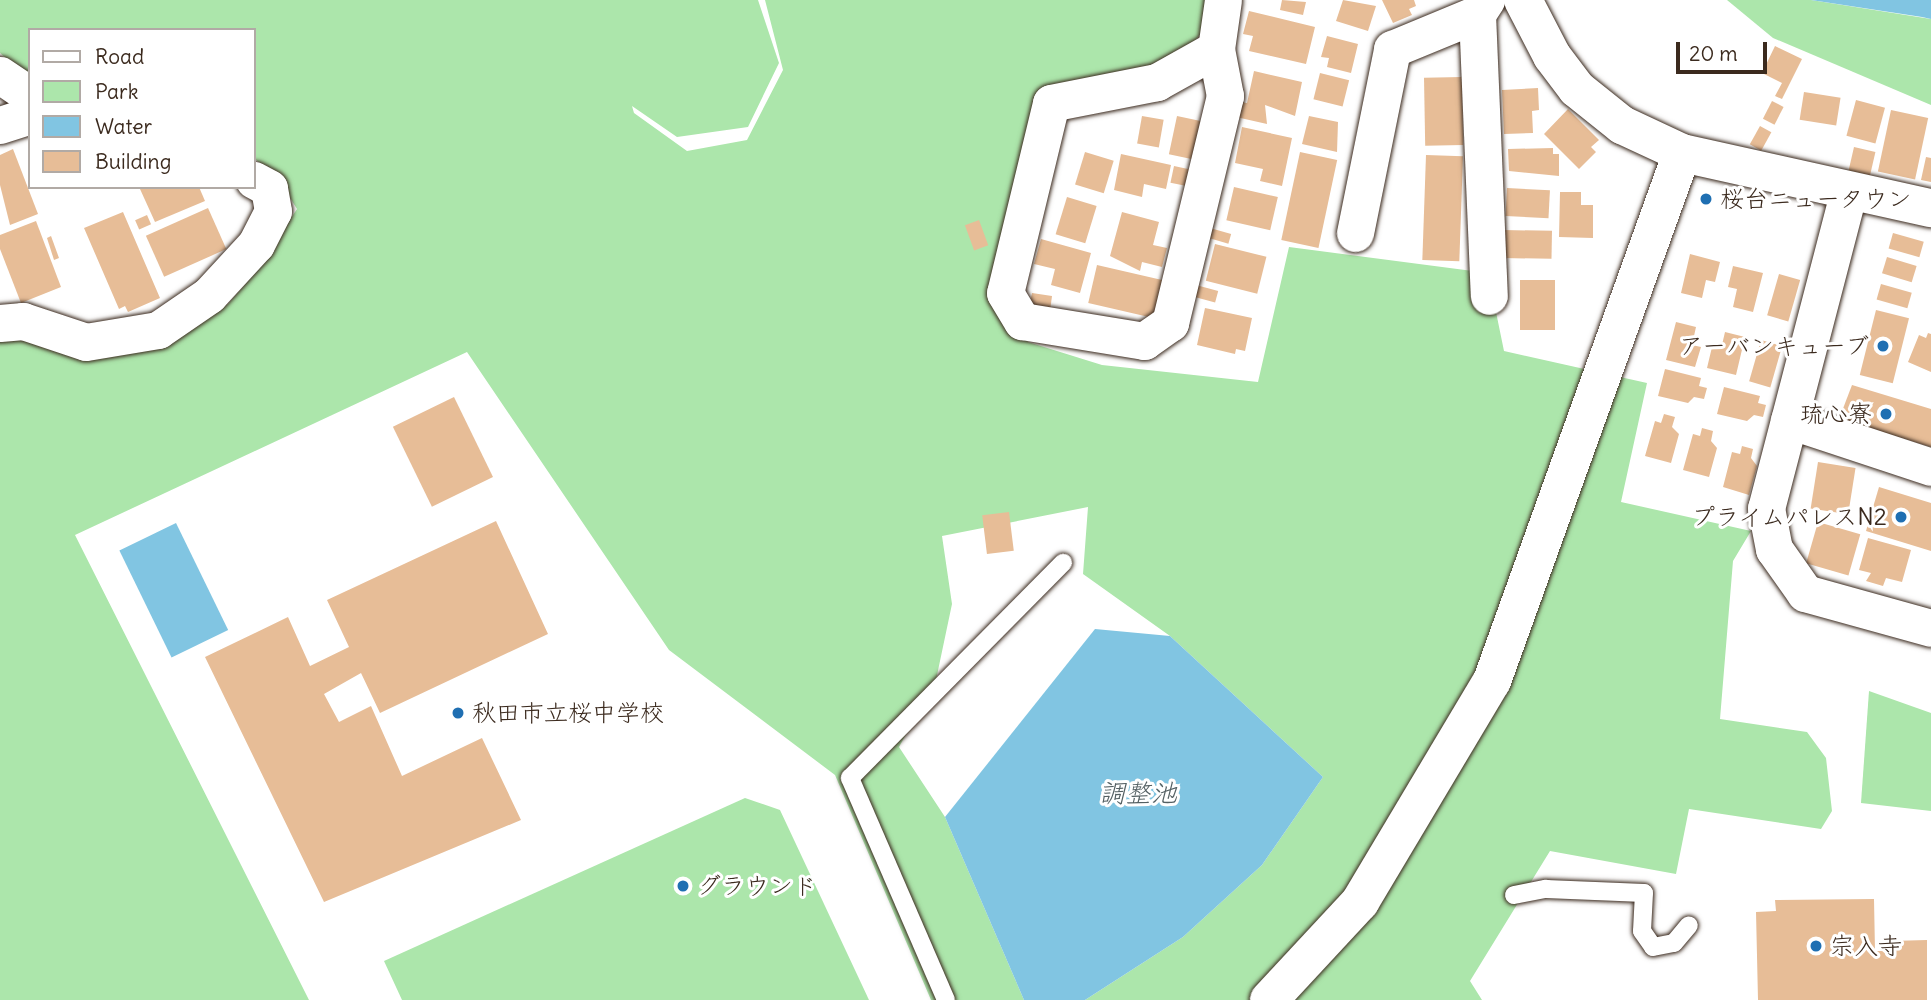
<!DOCTYPE html>
<meta charset="utf-8">
<style>
body{margin:0}
#map{position:relative;width:1931px;height:1000px;overflow:hidden;background:#fff;font-family:Delius,"Klee One",sans-serif}
div>[style]{position:absolute}
.green>*{inset:0;background:#ace6ab}
.water>*{inset:0;background:#81c5e2;transform-origin:0 0}
.building>*{inset:0;background:#e7bd97;transform-origin:0 0}
.roads{filter:drop-shadow(0 0 2px #3b2a1e) drop-shadow(0 0 2px #3b2a1e)}
.lane>*{height:18px;margin:-9px;padding:0 9px;transform-origin:9px;border-radius:9px;background:#fff}
.street>*{height:37px;margin:-18.5px;padding:0 18.5px;transform-origin:18.5px;border-radius:18.5px;background:#fff}
.secondary>*{height:38px;margin:-19px;padding:0 19px;transform-origin:19px;border-radius:19px;background:#fff}
.dots>*{width:19px;height:19px;translate:-50% -50%;box-sizing:border-box;border:4px solid #fff;border-radius:50%}
span{translate:-50% -50%;white-space:nowrap;text-align:center;line-height:1.15;-webkit-text-stroke:6px #fff;paint-order:stroke}
.poi-label{font-size:24px;color:#3b2a1e}
.left{translate:0 -50%;text-align:left}
.right{translate:-100% -50%;text-align:right}
.water-label{font-size:26px;color:#546063;font-style:italic}
.legend{position:absolute;left:28px;top:28px;width:228px;height:161px;box-sizing:border-box;background:#fff;border:2px solid #b1aaa5;margin:0;padding:9px 12px;list-style:none;font-size:21px;color:#3b2a1e}
.legend li{display:flex;align-items:center;gap:14px;height:35px}
.legend b{width:35px;border:2px solid #b1aaa5}
.scale{position:absolute;left:1676px;top:42px;width:91px;height:32px;box-sizing:border-box;border:4px solid #3b2a1e;border-top:0;padding-left:9px;font-size:21px;line-height:24px;white-space:nowrap;color:#3b2a1e;-webkit-text-stroke:5px #fff;paint-order:stroke}
</style>
<div id="map">
<div class="green">
<i style="clip-path:polygon(0 0,758px 0,779px 63px,748px 127px,677px 137px,632px 106px,634px 113px,687px 151px,747px 140px,783px 70px,765px 0,1206px 0,1209px 23px,1174px 67px,1036px 102px,993px 279px,1028px 342px,1102px 365px,1258px 382px,1289px 247px,1488px 273px,1504px 351px,1647px 383px,1621px 502px,1751px 531px,1733px 561px,1720px 719px,1807px 732px,1826px 758px,1832px 811px,1821px 829px,1689px 809px,1676px 874px,1550px 851px,1470px 981px,1482px 1000px,1085px 1000px,1183px 937px,1262px 865px,1323px 777px,1170px 636px,1083px 574px,1088px 507px,942px 536px,952px 604px,936px 680px,899px 747px,945px 817px,1024px 1000px,931px 1000px,835px 775px,669px 650px,467px 352px,75px 535px,309px 1000px,0 1000px,0 338px,40px 340px,76px 359px,162px 347px,228px 304px,254px 274px,297px 209px,279px 180px,254px 158px,254px 30px,30px 30px,30px 79px,0 53px)"></i>
<i style="clip-path:polygon(1727px 0,1811px 0,1931px 19px,1931px 105px,1773px 38px)"></i>
<i style="clip-path:polygon(1869px 691px,1931px 713px,1931px 811px,1861px 803px)"></i>
<i style="clip-path:polygon(745px 798px,780px 810px,869px 1000px,402px 1000px,384px 961px)"></i>
</div>
<div class="water">
<i style="clip-path:polygon(1811px 0,1931px 0,1931px 19px,1922px 17px)"></i>
<i style="left:176px;top:523px;width:119px;height:63px;rotate:64deg"></i>
<i style="clip-path:polygon(1095px 629px,1170px 636px,1323px 777px,1262px 865px,1183px 937px,1085px 1000px,1024px 1000px,945px 817px)"></i>
</div>
<div class="building">
<i style="clip-path:polygon(1282px 0,1306px 2px,1303px 15px,1280px 10px)"></i>
<i style="clip-path:polygon(1343px 0,1376px 6px,1368px 31px,1336px 21px)"></i>
<i style="clip-path:polygon(1382px 0,1414px 0,1416px 6px,1409px 9px,1412px 15px,1393px 23px)"></i>
<i style="clip-path:polygon(1249px 11px,1315px 27px,1306px 64px,1249px 51px,1253px 36px,1243px 34px)"></i>
<i style="clip-path:polygon(1327px 36px,1358px 44px,1351px 73px,1327px 67px,1329px 58px,1321px 57px)"></i>
<i style="clip-path:polygon(1775px 46px,1802px 59px,1782px 99px,1775px 96px,1782px 83px,1762px 73px)"></i>
<i style="clip-path:polygon(1254px 71px,1302px 82px,1295px 116px,1265px 105px,1267px 124px,1236px 117px,1240px 102px,1247px 103px)"></i>
<i style="left:1320px;top:73px;width:30px;height:27px;rotate:14deg"></i>
<i style="left:1462px;top:77px;width:68px;height:38px;rotate:89deg"></i>
<i style="clip-path:polygon(1538px 88px,1539px 110px,1532px 111px,1533px 133px,1504px 134px,1502px 90px)"></i>
<i style="left:1804px;top:92px;width:37px;height:28px;rotate:9deg"></i>
<i style="left:1856px;top:100px;width:30px;height:37px;rotate:15deg"></i>
<i style="left:1772px;top:101px;width:13px;height:20px;rotate:27deg"></i>
<i style="clip-path:polygon(1568px 109px,1599px 140px,1591px 147px,1596px 152px,1579px 169px,1544px 134px)"></i>
<i style="left:1891px;top:110px;width:38px;height:63px;rotate:12deg"></i>
<i style="left:1142px;top:116px;width:22px;height:28px;rotate:10deg"></i>
<i style="left:1177px;top:116px;width:29px;height:39px;rotate:12deg"></i>
<i style="clip-path:polygon(1309px 116px,1338px 122px,1337px 152px,1302px 144px)"></i>
<i style="left:1760px;top:126px;width:13px;height:21px;rotate:29deg"></i>
<i style="clip-path:polygon(1242px 127px,1292px 138px,1282px 186px,1260px 181px,1263px 169px,1235px 163px)"></i>
<i style="left:1854px;top:147px;width:22px;height:24px;rotate:13deg"></i>
<i style="clip-path:polygon(1553px 148px,1553px 154px,1559px 154px,1559px 176px,1509px 171px,1508px 149px)"></i>
<i style="clip-path:polygon(13px 149px,38px 214px,10px 225px,0 185px,0 155px)"></i>
<i style="left:1085px;top:152px;width:30px;height:34px;rotate:17deg"></i>
<i style="left:1300px;top:152px;width:38px;height:90px;rotate:12deg"></i>
<i style="clip-path:polygon(1121px 154px,1171px 165px,1166px 189px,1144px 184px,1142px 197px,1114px 190px)"></i>
<i style="left:1426px;top:155px;width:37px;height:105px;rotate:2deg"></i>
<i style="clip-path:polygon(1926px 157px,1931px 158px,1931px 182px,1921px 180px)"></i>
<i style="left:1174px;top:166px;width:19px;height:17px;rotate:12deg"></i>
<i style="clip-path:polygon(199px 187px,205px 201px,155px 222px,140px 189px)"></i>
<i style="left:1234px;top:187px;width:45px;height:34px;rotate:13deg"></i>
<i style="left:1507px;top:188px;width:43px;height:28px;rotate:3deg"></i>
<i style="clip-path:polygon(1560px 192px,1581px 192px,1581px 205px,1593px 205px,1593px 238px,1559px 237px)"></i>
<i style="left:1067px;top:197px;width:31px;height:39px;rotate:17deg"></i>
<i style="left:208px;top:208px;width:45px;height:68px;rotate:66deg"></i>
<i style="clip-path:polygon(123px 212px,160px 298px,128px 312px,125px 306px,119px 309px,84px 228px)"></i>
<i style="clip-path:polygon(1122px 212px,1159px 222px,1153px 245px,1167px 248px,1162px 267px,1142px 262px,1140px 271px,1110px 256px)"></i>
<i style="left:147px;top:215px;width:10px;height:13px;rotate:66deg"></i>
<i style="left:979px;top:220px;width:27px;height:15px;rotate:70deg"></i>
<i style="clip-path:polygon(36px 221px,61px 287px,21px 303px,0 249px,0 235px)"></i>
<i style="left:1210px;top:228px;width:22px;height:10px;rotate:16deg"></i>
<i style="left:1503px;top:230px;width:49px;height:28px;rotate:1deg"></i>
<i style="left:1893px;top:233px;width:32px;height:16px;rotate:16deg"></i>
<i style="clip-path:polygon(51px 236px,59px 258px,54px 260px,47px 238px)"></i>
<i style="clip-path:polygon(1041px 239px,1091px 253px,1080px 293px,1051px 285px,1055px 269px,1034px 264px)"></i>
<i style="left:1215px;top:244px;width:53px;height:38px;rotate:14deg"></i>
<i style="clip-path:polygon(1690px 254px,1720px 262px,1715px 282px,1706px 280px,1702px 298px,1681px 293px)"></i>
<i style="left:1887px;top:257px;width:31px;height:17px;rotate:17deg"></i>
<i style="left:1097px;top:265px;width:69px;height:39px;rotate:13deg"></i>
<i style="clip-path:polygon(1733px 266px,1763px 273px,1753px 312px,1733px 307px,1737px 289px,1728px 287px)"></i>
<i style="left:1779px;top:274px;width:22px;height:43px;rotate:16deg"></i>
<i style="left:1520px;top:280px;width:35px;height:50px"></i>
<i style="left:1881px;top:284px;width:32px;height:16px;rotate:16deg"></i>
<i style="left:1196px;top:285px;width:23px;height:12px;rotate:15deg"></i>
<i style="clip-path:polygon(1032px 293px,1052px 296px,1050px 311px,1030px 303px)"></i>
<i style="clip-path:polygon(1205px 308px,1252px 318px,1245px 351px,1236px 349px,1235px 354px,1197px 345px)"></i>
<i style="left:1876px;top:310px;width:34px;height:67px;rotate:14deg"></i>
<i style="clip-path:polygon(1676px 322px,1696px 327px,1692px 345px,1701px 347px,1695px 367px,1666px 360px)"></i>
<i style="clip-path:polygon(1725px 332px,1745px 337px,1736px 375px,1707px 368px,1712px 347px,1721px 349px)"></i>
<i style="clip-path:polygon(1928px 333px,1931px 334px,1931px 372px,1908px 362px,1919px 335px,1926px 338px)"></i>
<i style="left:1761px;top:340px;width:22px;height:43px;rotate:16deg"></i>
<i style="clip-path:polygon(1665px 369px,1701px 378px,1699px 386px,1707px 388px,1704px 399px,1694px 397px,1688px 403px,1658px 396px)"></i>
<i style="clip-path:polygon(1852px 385px,1931px 409px,1931px 447px,1839px 419px)"></i>
<i style="clip-path:polygon(1724px 387px,1760px 396px,1758px 403px,1766px 405px,1763px 417px,1754px 415px,1747px 421px,1717px 414px)"></i>
<i style="left:454px;top:397px;width:89px;height:68px;rotate:64deg"></i>
<i style="clip-path:polygon(1664px 414px,1675px 417px,1672px 427px,1679px 434px,1671px 463px,1645px 456px,1655px 421px,1661px 423px)"></i>
<i style="clip-path:polygon(1702px 428px,1713px 431px,1711px 441px,1717px 448px,1709px 477px,1683px 470px,1693px 434px,1700px 436px)"></i>
<i style="clip-path:polygon(1742px 446px,1753px 449px,1751px 458px,1757px 466px,1749px 495px,1723px 487px,1732px 452px,1740px 454px)"></i>
<i style="left:1818px;top:462px;width:38px;height:47px;rotate:9deg"></i>
<i style="clip-path:polygon(1879px 487px,1931px 503px,1931px 551px,1866px 531px)"></i>
<i style="left:1009px;top:512px;width:39px;height:27px;rotate:83deg"></i>
<i style="clip-path:polygon(496px 521px,548px 634px,380px 713px,361px 673px,324px 694px,339px 722px,371px 706px,402px 776px,482px 738px,521px 820px,324px 902px,205px 657px,288px 617px,310px 666px,349px 647px,327px 600px)"></i>
<i style="left:1818px;top:522px;width:44px;height:43px;rotate:16deg"></i>
<i style="clip-path:polygon(1868px 538px,1911px 550px,1902px 582px,1886px 578px,1883px 586px,1866px 581px,1871px 573px,1859px 570px)"></i>
<i style="clip-path:polygon(1874px 899px,1875px 951px,1891px 951px,1891px 941px,1927px 940px,1927px 1000px,1758px 1000px,1756px 912px,1776px 911px,1775px 900px)"></i>
</div>
<div class="roads">
<div class="lane">
<i style="left:1514px;top:895px;width:33px;rotate:-11deg"></i>
<i style="left:1546px;top:889px;width:98px;rotate:2.3deg"></i>
<i style="left:1644px;top:893px;width:38px;rotate:93deg"></i>
<i style="left:1642px;top:931px;width:19px;rotate:55deg"></i>
<i style="left:1653px;top:947px;width:21px;rotate:-11deg"></i>
<i style="left:1674px;top:943px;width:23px;rotate:-50deg"></i>
<i style="left:946px;top:1000px;width:242px;rotate:-113.4deg"></i>
<i style="left:850px;top:778px;width:303px;rotate:-45.3deg"></i>
</div>
<div class="street">
<i style="left:1477px;top:14px;width:282px;rotate:87.6deg"></i>
<i style="left:1216px;top:49px;width:68px;rotate:150.8deg"></i>
<i style="left:1157px;top:82px;width:108px;rotate:168.8deg"></i>
<i style="left:1051px;top:103px;width:195px;rotate:103.6deg"></i>
<i style="left:1005px;top:293px;width:33px;rotate:59deg"></i>
<i style="left:1022px;top:321px;width:124px;rotate:9.3deg"></i>
<i style="left:1144px;top:341px;width:32px;rotate:-35deg"></i>
<i style="left:1170px;top:323px;width:234px;rotate:-76.4deg"></i>
<i style="left:1225px;top:96px;width:48px;rotate:-100.8deg"></i>
<i style="left:1216px;top:49px;width:49px;rotate:-81.9deg"></i>
<i style="left:0;top:75px;width:36px;rotate:34deg"></i>
<i style="left:0;top:125px;width:32px;rotate:-18deg"></i>
<i style="left:1849px;top:190px;width:329px;rotate:104.6deg"></i>
<i style="left:1766px;top:508px;width:42px;rotate:79deg"></i>
<i style="left:1774px;top:549px;width:54px;rotate:54.8deg"></i>
<i style="left:1805px;top:593px;width:131px;rotate:15.5deg"></i>
<i style="left:1355px;top:233px;width:188px;rotate:-78.6deg"></i>
<i style="left:1392px;top:49px;width:92px;rotate:-22.4deg"></i>
<i style="left:1477px;top:14px;width:17px;rotate:-57deg"></i>
<i style="left:0;top:323px;width:23px;rotate:-5deg"></i>
<i style="left:23px;top:321px;width:66px;rotate:18.4deg"></i>
<i style="left:86px;top:342px;width:73px;rotate:-9.5deg"></i>
<i style="left:158px;top:330px;width:62px;rotate:-34.5deg"></i>
<i style="left:209px;top:295px;width:69px;rotate:-47.3deg"></i>
<i style="left:256px;top:244px;width:37px;rotate:-63deg"></i>
<i style="left:273px;top:211px;width:23px;rotate:-100deg"></i>
<i style="left:269px;top:188px;width:17px;rotate:-152deg"></i>
<i style="left:1789px;top:420px;width:150px;rotate:18.3deg"></i>
</div>
<div class="secondary">
<i style="left:1523px;top:0;width:63px;rotate:62.6deg"></i>
<i style="left:1552px;top:56px;width:41px;rotate:52.9deg"></i>
<i style="left:1577px;top:89px;width:58px;rotate:38.7deg"></i>
<i style="left:1622px;top:125px;width:66px;rotate:25deg"></i>
<i style="left:1682px;top:153px;width:255px;rotate:12.5deg"></i>
<i style="left:1269px;top:1000px;width:134px;rotate:-47.1deg"></i>
<i style="left:1360px;top:902px;width:257px;rotate:-59.2deg"></i>
<i style="left:1492px;top:681px;width:561px;rotate:-70.21deg"></i>
</div>
</div>
<div class="dots">
<i style="left:1706px;top:199px;background:#1f6fb2"></i>
<i style="left:1883px;top:346px;background:#1f6fb2"></i>
<i style="left:1886px;top:414px;background:#1f6fb2"></i>
<i style="left:1901px;top:517px;background:#1f6fb2"></i>
<i style="left:458px;top:713px;background:#1f6fb2"></i>
<i style="left:683px;top:886px;background:#1f6fb2"></i>
<i style="left:1816px;top:946px;background:#1f6fb2"></i>
</div>
<div class="poi-label">
<span class="left" style="left:1720px;top:199px">桜台ニュータウン</span>
<span class="right" style="left:1869px;top:346px">アーバンキューブ</span>
<span class="right" style="left:1872px;top:414px">琉心寮</span>
<span class="right" style="left:1887px;top:517px">プライムパレスN2</span>
<span class="left" style="left:472px;top:713px">秋田市立桜中学校</span>
<span class="left" style="left:697px;top:886px">グラウンド</span>
<span class="left" style="left:1830px;top:946px">宗入寺</span>
</div>
<div class="water-label">
<span style="left:1138px;top:793px">調整池</span>
</div>
<ul class="legend">
<li><b style="height:9px;background:#fff"></b>Road</li>
<li><b style="height:19px;background:#ace6ab"></b>Park</li>
<li><b style="height:19px;background:#81c5e2"></b>Water</li>
<li><b style="height:19px;background:#e7bd97"></b>Building</li>
</ul>
<div class="scale">20 m</div>
</div>
